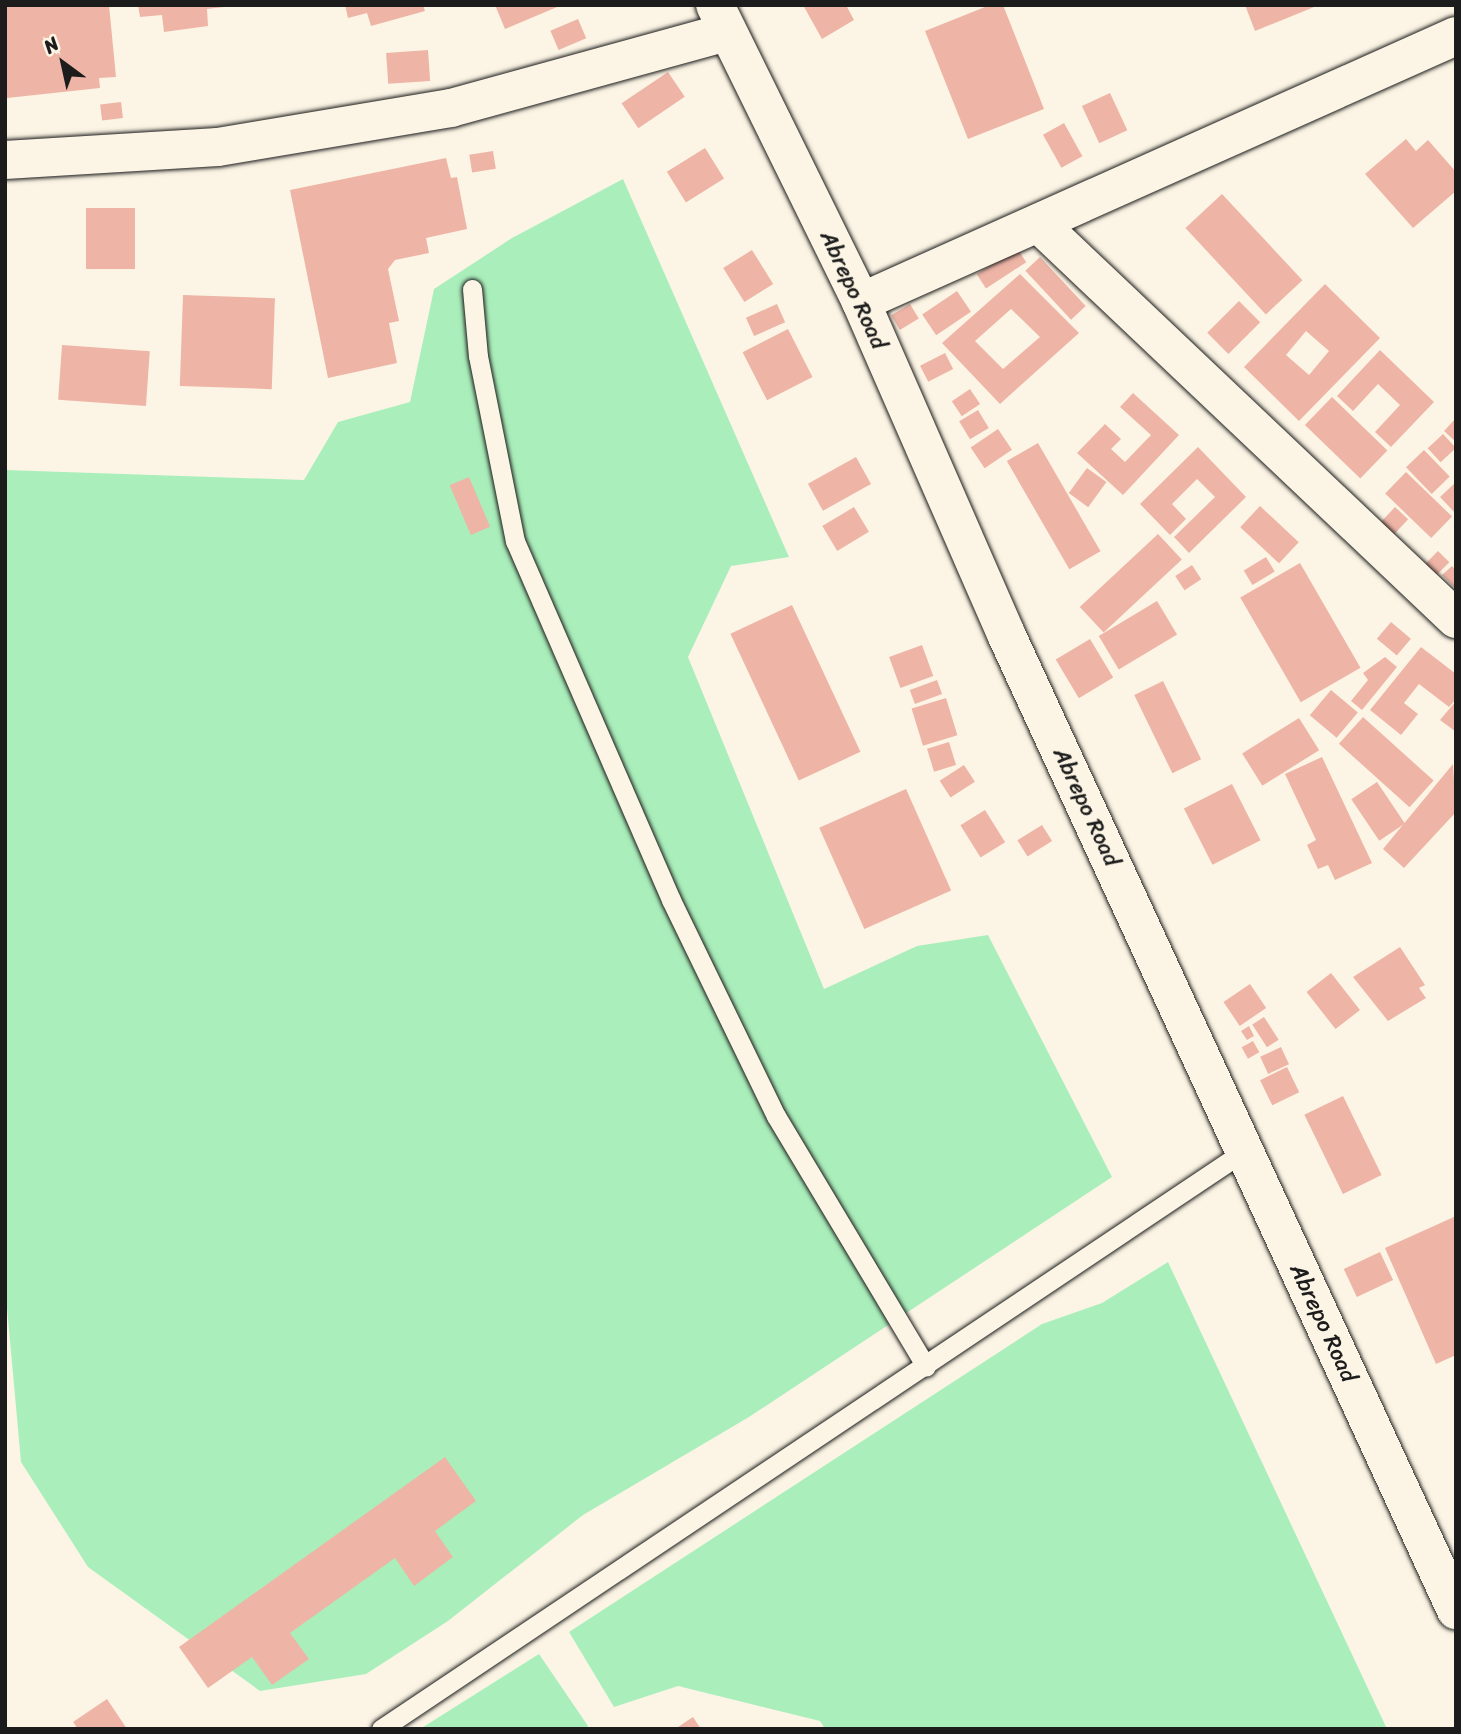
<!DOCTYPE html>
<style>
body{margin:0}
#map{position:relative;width:1461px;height:1734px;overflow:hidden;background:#fcf5e5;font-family:Sriracha,sans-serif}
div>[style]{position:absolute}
.green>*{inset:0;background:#aaefbb}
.building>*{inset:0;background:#eeb5a6;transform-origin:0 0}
.roads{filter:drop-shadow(0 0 2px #1c1c1c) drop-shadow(0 0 2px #1c1c1c)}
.lane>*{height:19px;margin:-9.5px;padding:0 9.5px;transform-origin:9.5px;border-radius:9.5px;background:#fcf5e5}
.street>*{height:38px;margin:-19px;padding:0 19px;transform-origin:19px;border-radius:19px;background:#fcf5e5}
.secondary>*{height:38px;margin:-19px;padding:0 19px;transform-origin:19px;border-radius:19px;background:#fcf5e5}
span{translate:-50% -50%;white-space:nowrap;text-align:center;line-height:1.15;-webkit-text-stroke:6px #fcf5e5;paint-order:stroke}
.street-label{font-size:23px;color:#1c1c1c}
.frame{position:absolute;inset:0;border:7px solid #1c1c1c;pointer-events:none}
.north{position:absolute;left:28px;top:28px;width:70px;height:70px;-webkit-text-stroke:5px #fcf5e5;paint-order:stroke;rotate:327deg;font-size:19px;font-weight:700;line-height:28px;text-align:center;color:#1c1c1c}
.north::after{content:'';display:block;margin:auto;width:24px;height:32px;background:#1c1c1c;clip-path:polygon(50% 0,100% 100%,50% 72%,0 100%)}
</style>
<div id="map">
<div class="green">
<i style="clip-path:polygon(623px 179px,789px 557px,731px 566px,688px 657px,824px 989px,917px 946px,988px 935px,1112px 1177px,749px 1417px,583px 1515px,448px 1621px,366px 1674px,260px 1691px,88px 1567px,21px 1462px,5px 1286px,5px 470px,304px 480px,338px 422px,410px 402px,434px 289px,512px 238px)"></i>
<i style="clip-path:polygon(1168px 1262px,1387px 1729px,825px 1729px,820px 1721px,678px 1686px,614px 1707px,569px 1632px,1042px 1324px,1102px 1303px)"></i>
<i style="clip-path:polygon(539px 1654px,588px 1726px,585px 1729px,420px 1729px)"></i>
</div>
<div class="building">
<i style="clip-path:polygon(5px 5px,109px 5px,116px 77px,99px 78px,100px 88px,7px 98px)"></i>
<i style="clip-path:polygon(138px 5px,224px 5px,224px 7px,207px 9px,208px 26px,164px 32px,162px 15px,140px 17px)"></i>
<i style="clip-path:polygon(345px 5px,423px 5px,425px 11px,371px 26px,367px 13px,348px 18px)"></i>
<i style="clip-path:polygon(495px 5px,562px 5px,505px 29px)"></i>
<i style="clip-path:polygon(803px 5px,846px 5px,854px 20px,822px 39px)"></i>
<i style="clip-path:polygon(990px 5px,1003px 5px,1044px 109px,968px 139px,925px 31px)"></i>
<i style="clip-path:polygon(1245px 5px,1319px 5px,1255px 31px)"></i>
<i style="left:578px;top:19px;width:21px;height:30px;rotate:67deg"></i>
<i style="left:428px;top:50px;width:31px;height:42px;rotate:86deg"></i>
<i style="left:668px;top:72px;width:30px;height:56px;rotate:56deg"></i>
<i style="left:1110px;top:93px;width:41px;height:31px;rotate:65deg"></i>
<i style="left:121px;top:102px;width:16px;height:21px;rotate:83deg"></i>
<i style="left:1064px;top:123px;width:38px;height:24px;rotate:61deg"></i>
<i style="clip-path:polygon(1406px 139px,1416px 151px,1428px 140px,1456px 172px,1456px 191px,1413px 228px,1365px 174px)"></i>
<i style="left:705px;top:148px;width:36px;height:45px;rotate:58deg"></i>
<i style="left:493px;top:151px;width:18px;height:24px;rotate:81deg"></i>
<i style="clip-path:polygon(446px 158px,451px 178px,457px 177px,467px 229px,426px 238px,429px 253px,395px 260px,388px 269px,399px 321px,389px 323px,397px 363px,328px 378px,290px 190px)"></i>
<i style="left:1222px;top:194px;width:118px;height:50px;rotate:47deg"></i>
<i style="left:86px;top:208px;width:49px;height:61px"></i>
<i style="left:1017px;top:248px;width:17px;height:48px;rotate:57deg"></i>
<i style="left:752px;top:250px;width:40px;height:34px;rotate:58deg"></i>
<i style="left:1040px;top:257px;width:67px;height:20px;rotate:47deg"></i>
<i style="clip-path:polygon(evenodd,1020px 274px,1079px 333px,1000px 404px,942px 343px,1020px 274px,1011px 309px,1040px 337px,1003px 369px,975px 341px,1011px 309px)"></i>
<i style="clip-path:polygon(evenodd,1325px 284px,1380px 338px,1299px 421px,1244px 367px,1325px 284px,1306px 331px,1329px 351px,1309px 375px,1286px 355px,1306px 331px)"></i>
<i style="left:957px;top:291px;width:25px;height:42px;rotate:56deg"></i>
<i style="left:183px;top:295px;width:92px;height:91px;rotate:2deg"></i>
<i style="left:1239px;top:301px;width:30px;height:45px;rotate:45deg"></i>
<i style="left:777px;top:304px;width:20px;height:34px;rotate:66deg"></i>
<i style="left:910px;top:304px;width:17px;height:22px;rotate:59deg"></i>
<i style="left:788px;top:329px;width:54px;height:51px;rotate:63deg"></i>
<i style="left:62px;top:345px;width:88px;height:55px;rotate:4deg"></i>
<i style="clip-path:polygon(1380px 350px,1434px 402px,1391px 447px,1375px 432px,1400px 405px,1378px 384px,1353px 411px,1337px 396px)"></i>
<i style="left:945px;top:353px;width:18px;height:28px;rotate:63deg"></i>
<i style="left:970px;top:389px;width:18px;height:22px;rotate:56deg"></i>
<i style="clip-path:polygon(1133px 393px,1179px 435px,1123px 495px,1077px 453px,1105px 424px,1121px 439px,1111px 449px,1125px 462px,1151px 435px,1120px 407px)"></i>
<i style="left:1332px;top:397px;width:77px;height:39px;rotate:44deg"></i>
<i style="left:978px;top:410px;width:21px;height:22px;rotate:59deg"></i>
<i style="clip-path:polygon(1456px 418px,1456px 442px,1444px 431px)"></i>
<i style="left:998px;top:429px;width:25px;height:33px;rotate:56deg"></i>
<i style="left:1443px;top:434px;width:19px;height:21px;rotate:47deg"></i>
<i style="left:1038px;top:443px;width:125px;height:36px;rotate:60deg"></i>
<i style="clip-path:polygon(1198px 447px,1246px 497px,1189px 553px,1174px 537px,1215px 497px,1197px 479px,1172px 504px,1186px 519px,1170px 535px,1140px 504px)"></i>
<i style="left:1424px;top:450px;width:37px;height:25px;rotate:46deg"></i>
<i style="left:856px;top:457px;width:31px;height:55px;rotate:61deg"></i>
<i style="left:1087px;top:468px;width:24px;height:31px;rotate:36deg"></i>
<i style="left:1406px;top:472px;width:64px;height:30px;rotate:44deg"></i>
<i style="left:469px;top:477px;width:54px;height:21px;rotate:67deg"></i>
<i style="clip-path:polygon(1456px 482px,1456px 514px,1440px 497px)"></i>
<i style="left:1260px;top:506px;width:53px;height:29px;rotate:43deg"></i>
<i style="left:854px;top:507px;width:29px;height:37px;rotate:59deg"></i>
<i style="left:1395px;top:507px;width:18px;height:25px;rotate:43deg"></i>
<i style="left:1158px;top:534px;width:35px;height:107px;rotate:47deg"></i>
<i style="left:1438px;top:551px;width:16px;height:20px;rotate:45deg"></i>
<i style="left:1266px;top:557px;width:17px;height:26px;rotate:59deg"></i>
<i style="left:1300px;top:563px;width:121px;height:69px;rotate:60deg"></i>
<i style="left:1192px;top:565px;width:17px;height:20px;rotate:57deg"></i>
<i style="clip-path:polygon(1452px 566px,1456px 570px,1456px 589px,1442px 575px)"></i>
<i style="left:1157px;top:601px;width:39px;height:68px;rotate:59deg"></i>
<i style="left:792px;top:605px;width:162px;height:68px;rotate:65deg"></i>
<i style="left:1391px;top:622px;width:26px;height:22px;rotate:40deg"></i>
<i style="left:1090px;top:639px;width:45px;height:40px;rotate:59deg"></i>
<i style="left:922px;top:645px;width:33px;height:35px;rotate:70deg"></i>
<i style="clip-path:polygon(1421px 647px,1456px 674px,1456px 699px,1449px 707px,1419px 684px,1404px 703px,1418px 714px,1401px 735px,1370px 710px)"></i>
<i style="clip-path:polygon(1385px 657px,1397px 667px,1362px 710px,1351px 701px,1368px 680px,1363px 673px)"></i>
<i style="left:937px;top:680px;width:15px;height:29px;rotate:70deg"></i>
<i style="left:1163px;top:681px;width:87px;height:32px;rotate:64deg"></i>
<i style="left:1331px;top:690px;width:35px;height:33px;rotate:40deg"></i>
<i style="left:946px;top:698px;width:39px;height:36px;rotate:73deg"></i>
<i style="clip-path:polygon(1456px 701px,1456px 732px,1440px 720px)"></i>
<i style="left:1363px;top:717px;width:95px;height:36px;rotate:42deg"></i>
<i style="left:1299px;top:718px;width:38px;height:67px;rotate:58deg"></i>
<i style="left:949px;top:742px;width:24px;height:23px;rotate:73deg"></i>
<i style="clip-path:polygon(1322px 757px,1372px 863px,1335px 880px,1328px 865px,1318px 869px,1307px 845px,1316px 840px,1285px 774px)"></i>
<i style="clip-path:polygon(1453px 764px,1456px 812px,1404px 868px,1383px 849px)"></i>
<i style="left:964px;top:765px;width:20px;height:29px;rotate:57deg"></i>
<i style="left:1377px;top:782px;width:50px;height:31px;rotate:56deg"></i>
<i style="left:1232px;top:784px;width:63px;height:54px;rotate:63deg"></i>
<i style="left:906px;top:789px;width:111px;height:95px;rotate:66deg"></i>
<i style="left:985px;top:810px;width:38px;height:29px;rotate:58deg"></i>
<i style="left:1042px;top:825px;width:19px;height:29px;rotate:58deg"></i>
<i style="clip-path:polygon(1400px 947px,1425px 985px,1419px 988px,1426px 998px,1388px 1021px,1353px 977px)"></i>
<i style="left:1331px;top:973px;width:47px;height:31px;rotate:52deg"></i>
<i style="left:1250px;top:984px;width:29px;height:32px;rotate:56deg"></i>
<i style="left:1264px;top:1017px;width:27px;height:14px;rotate:57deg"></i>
<i style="clip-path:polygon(1249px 1026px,1254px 1036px,1247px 1040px,1241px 1031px)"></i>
<i style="left:1253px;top:1041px;width:13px;height:13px;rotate:61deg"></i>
<i style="left:1281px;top:1047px;width:19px;height:23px;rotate:65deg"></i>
<i style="left:1287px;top:1067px;width:28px;height:30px;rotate:64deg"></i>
<i style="left:1343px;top:1096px;width:88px;height:43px;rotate:64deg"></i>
<i style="clip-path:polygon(1456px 1216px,1456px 1355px,1436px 1364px,1385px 1248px)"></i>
<i style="left:1380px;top:1252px;width:31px;height:40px;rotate:65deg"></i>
<i style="clip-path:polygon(445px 1457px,476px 1501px,435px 1531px,453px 1557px,414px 1586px,395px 1558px,290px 1633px,309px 1659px,272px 1685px,252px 1657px,208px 1688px,179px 1647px)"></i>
<i style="clip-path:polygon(107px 1699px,127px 1729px,78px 1729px,73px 1722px)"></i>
<i style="clip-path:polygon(693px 1717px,701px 1729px,675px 1729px)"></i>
</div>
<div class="roads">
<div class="lane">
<i style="left:472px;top:289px;width:67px;rotate:84.9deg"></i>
<i style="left:478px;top:356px;width:189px;rotate:78.7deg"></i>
<i style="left:515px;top:541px;width:391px;rotate:66.5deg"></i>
<i style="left:671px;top:900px;width:240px;rotate:64.1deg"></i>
<i style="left:776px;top:1116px;width:292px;rotate:59.1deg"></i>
<i style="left:381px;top:1729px;width:1037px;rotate:-33.8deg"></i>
</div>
<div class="street">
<i style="left:5px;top:160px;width:213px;rotate:-3.5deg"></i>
<i style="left:218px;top:147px;width:236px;rotate:-9.5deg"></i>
<i style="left:451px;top:108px;width:286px;rotate:-15.4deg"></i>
<i style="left:1038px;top:223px;width:576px;rotate:43.45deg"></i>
<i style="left:861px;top:302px;width:652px;rotate:-24.09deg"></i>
</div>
<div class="secondary">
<i style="left:715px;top:5px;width:331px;rotate:63.8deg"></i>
<i style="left:861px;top:302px;width:362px;rotate:66.4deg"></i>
<i style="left:1006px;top:634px;width:1075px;rotate:65.25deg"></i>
</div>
</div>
<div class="street-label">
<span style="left:853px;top:290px;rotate:65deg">Abrepo Road</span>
<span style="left:1086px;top:807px;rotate:65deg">Abrepo Road</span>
<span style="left:1323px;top:1323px;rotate:65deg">Abrepo Road</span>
</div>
<div class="frame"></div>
<div class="north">N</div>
</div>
